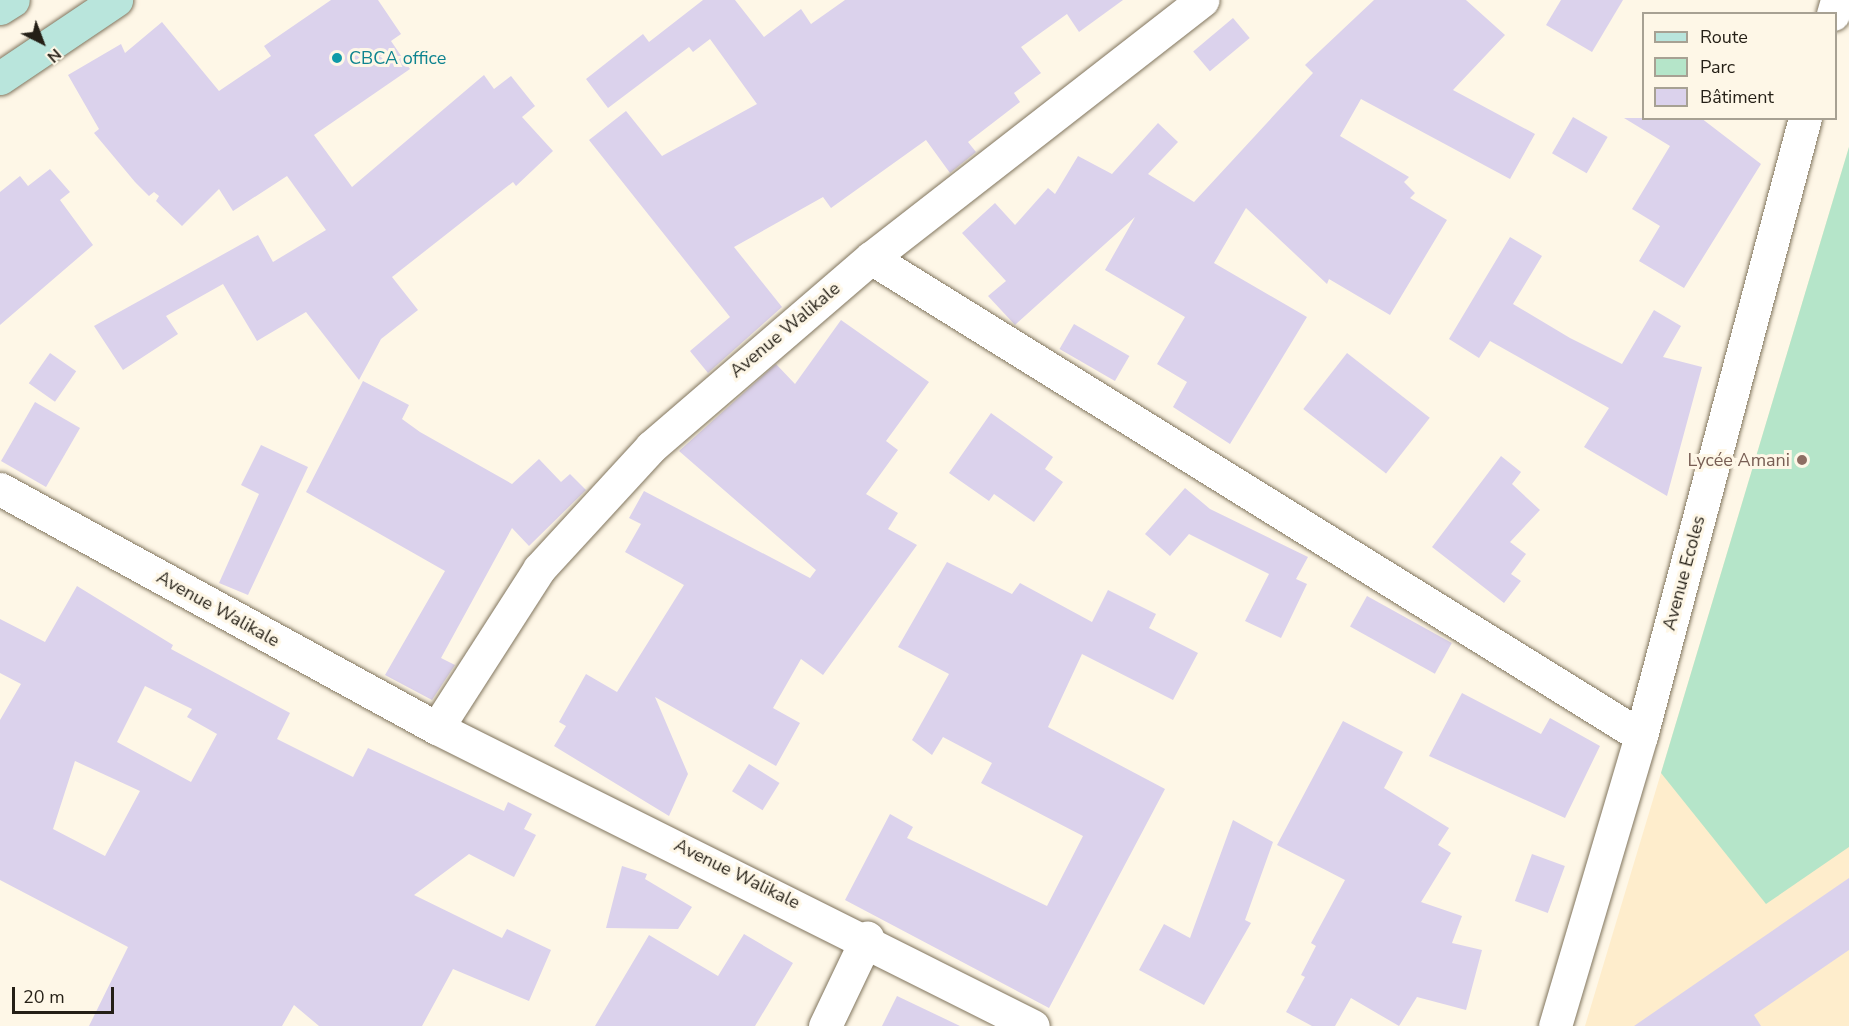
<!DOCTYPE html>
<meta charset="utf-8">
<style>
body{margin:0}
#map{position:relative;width:1849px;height:1026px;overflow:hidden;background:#fef7e7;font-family:"Nunito Sans",sans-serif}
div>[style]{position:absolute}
.built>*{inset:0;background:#feedcc}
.green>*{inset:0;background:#b5e5c9}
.building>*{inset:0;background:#dbd2ec;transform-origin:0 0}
.roads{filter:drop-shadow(0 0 2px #81755e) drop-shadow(0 0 2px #81755e)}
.street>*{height:33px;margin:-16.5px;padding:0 16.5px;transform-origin:16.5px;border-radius:16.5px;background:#fff}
.secondary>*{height:33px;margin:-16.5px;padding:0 16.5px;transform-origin:16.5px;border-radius:16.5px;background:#b9e5dc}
.dots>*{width:16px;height:16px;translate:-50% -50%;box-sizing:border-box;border:3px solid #fef7e7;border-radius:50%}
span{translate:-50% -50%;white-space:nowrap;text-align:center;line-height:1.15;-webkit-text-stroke:6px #fef7e7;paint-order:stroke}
.culture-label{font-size:18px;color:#0d838f}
.left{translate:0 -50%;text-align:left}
.street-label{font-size:18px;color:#241f16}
.education-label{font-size:18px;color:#785e54}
.right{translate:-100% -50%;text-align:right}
.legend{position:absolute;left:1642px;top:12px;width:195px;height:108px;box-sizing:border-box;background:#fef7e7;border:2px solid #a7a193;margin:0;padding:8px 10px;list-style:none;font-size:18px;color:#241f16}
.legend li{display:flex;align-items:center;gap:12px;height:30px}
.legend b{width:30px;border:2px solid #a7a193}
.north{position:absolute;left:12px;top:12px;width:60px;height:60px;-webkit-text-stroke:4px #fef7e7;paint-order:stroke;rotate:138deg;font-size:16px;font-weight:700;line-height:24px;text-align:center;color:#241f16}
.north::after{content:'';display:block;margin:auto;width:21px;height:27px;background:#241f16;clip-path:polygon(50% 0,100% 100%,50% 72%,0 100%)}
.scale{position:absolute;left:12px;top:987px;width:102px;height:27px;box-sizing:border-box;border:3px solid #241f16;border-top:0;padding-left:8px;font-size:18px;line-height:21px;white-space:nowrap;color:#241f16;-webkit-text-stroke:4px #fef7e7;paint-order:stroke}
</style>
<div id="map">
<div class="built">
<i style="clip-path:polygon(1849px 147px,1849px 1026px,1585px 1026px,1661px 773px)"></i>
</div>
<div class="green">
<i style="clip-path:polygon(1849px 147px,1849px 847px,1766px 904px,1661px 773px)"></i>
</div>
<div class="building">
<i style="clip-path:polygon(331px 0,378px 0,401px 34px,391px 41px,410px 69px,314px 135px,352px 187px,484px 75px,494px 89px,511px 76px,535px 106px,522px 117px,553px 151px,516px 186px,513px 182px,392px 277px,418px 310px,381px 339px,359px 380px,306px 312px,257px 341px,223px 284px,166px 316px,178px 334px,123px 370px,94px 326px,258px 235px,273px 262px,326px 230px,287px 176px,233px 211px,219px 189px,182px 226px,156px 201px,159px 196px,154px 192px,149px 196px,135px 182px,94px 133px,99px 129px,68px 75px,121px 44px,125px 53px,162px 22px,219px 91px,271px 56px,264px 46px)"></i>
<i style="clip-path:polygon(703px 0,735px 0,764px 37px,801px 9px,811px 24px,845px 0,1123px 0,1079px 32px,1067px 14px,1021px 47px,1041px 73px,1014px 93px,1020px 102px,968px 142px,976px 152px,950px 173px,926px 140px,831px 208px,823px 197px,734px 247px,782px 307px,708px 373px,690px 351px,730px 317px,589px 140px,626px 111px,662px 156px,757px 104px,710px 39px,693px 52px,689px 47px,608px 108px,586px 79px,643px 34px,649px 42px)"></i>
<i style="clip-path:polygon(1374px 0,1466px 0,1505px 35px,1453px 90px,1535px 134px,1510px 179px,1361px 99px,1340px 136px,1409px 177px,1404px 182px,1415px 193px,1410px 198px,1447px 220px,1390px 315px,1329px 279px,1327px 284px,1246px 208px,1214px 263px,1307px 317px,1230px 444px,1173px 407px,1187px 382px,1157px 364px,1185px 317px,1105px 270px,1135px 217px,1015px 325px,988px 296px,1006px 281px,962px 233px,995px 203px,1015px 225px,1048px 188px,1055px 194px,1078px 156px,1112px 174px,1158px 123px,1178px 142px,1148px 174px,1194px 202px,1313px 73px,1305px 65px)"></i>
<i style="clip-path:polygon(1561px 0,1623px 0,1592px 52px,1546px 25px)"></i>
<i style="left:1233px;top:18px;width:26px;height:52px;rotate:50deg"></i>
<i style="left:1573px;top:117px;width:40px;height:42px;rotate:30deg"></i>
<i style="clip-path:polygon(1624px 118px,1701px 118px,1761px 164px,1684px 288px,1639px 261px,1660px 226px,1632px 209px,1670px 146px)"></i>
<i style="clip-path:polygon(50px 169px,70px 192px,60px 200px,93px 245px,0 325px,0 192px,20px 176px,28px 186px)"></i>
<i style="clip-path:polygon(1510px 237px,1542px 256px,1513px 304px,1570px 338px,1622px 364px,1654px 310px,1681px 326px,1663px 357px,1702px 367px,1667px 496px,1584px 447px,1609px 408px,1490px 341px,1479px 358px,1449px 339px)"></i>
<i style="clip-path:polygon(841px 320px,929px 382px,886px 441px,898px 450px,866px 494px,898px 513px,888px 529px,917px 545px,823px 675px,801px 659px,773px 708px,800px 723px,776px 766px,655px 697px,688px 774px,669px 816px,554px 746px,566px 726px,559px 722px,586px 674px,617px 692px,684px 585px,625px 552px,641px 524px,629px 518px,644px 491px,810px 578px,816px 570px,679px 451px,776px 364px,795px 384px)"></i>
<i style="left:1074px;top:324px;width:64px;height:29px;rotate:30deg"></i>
<i style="left:50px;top:353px;width:32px;height:37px;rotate:35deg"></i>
<i style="left:1347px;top:353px;width:105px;height:71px;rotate:38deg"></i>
<i style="clip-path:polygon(363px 381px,409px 405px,402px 419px,420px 432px,512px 484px,539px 459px,561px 482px,570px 474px,586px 490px,529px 546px,512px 528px,441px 658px,455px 665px,432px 700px,385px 675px,445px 571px,306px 492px)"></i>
<i style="left:35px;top:402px;width:52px;height:68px;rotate:30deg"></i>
<i style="clip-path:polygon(991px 413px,1053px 457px,1045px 469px,1063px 482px,1034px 522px,994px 494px,989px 501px,949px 473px)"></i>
<i style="clip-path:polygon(261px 445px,308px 467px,248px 595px,219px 583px,259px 494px,241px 485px)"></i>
<i style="clip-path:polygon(1501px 456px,1521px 472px,1512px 484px,1540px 510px,1510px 542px,1526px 554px,1511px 574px,1521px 581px,1504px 603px,1432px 547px)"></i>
<i style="clip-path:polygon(1185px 488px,1210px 509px,1308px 557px,1296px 579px,1307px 584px,1281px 638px,1245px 621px,1269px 574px,1189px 534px,1170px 556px,1145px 534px)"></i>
<i style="clip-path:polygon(947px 562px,1012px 594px,1020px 583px,1092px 622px,1108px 590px,1156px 614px,1149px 628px,1198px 653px,1173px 700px,1082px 654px,1048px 727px,1165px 789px,1049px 1008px,845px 900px,890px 814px,913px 827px,907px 838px,1047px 906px,1083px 836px,981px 783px,992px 763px,943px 737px,932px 755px,912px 740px,949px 674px,898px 647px)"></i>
<i style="clip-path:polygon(evenodd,77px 586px,173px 645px,171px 649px,290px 713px,277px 739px,353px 777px,368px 748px,504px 811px,508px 802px,532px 814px,524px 829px,536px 835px,514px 877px,469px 854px,414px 895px,502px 938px,507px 929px,551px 950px,529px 1001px,453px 969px,422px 1026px,319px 1026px,294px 1005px,282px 1026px,89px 1026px,128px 947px,0 880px,0 720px,21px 684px,0 673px,0 619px,45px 642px,77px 586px,145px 686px,192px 709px,187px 717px,217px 734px,191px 782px,117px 742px,145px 686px,77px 586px,75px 761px,140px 791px,105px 856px,53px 829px,75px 761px)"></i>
<i style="left:1367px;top:596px;width:97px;height:35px;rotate:29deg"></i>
<i style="clip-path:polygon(1462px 693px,1541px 734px,1550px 718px,1600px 746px,1565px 818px,1429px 756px)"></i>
<i style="clip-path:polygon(1343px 721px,1403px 752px,1384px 788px,1449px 828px,1438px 845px,1451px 853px,1421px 902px,1462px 916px,1452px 943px,1482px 950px,1466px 1010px,1417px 997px,1399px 1026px,1351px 998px,1335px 1026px,1312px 1026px,1286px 1012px,1305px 977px,1301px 975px,1316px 946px,1311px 943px,1345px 880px,1277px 845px)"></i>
<i style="left:749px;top:764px;width:36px;height:32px;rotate:32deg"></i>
<i style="clip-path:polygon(1233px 820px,1273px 842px,1245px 920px,1251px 923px,1204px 1005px,1139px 970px,1164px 924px,1190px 938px)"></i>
<i style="left:1532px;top:854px;width:35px;height:50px;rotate:20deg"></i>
<i style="clip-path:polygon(622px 866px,647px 874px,645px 879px,692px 907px,678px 929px,606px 928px)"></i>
<i style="clip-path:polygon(1849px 878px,1849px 950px,1754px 1015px,1761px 1026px,1634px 1026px)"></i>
<i style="clip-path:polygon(744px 934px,793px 963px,755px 1026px,595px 1026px,649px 935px,718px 976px)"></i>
<i style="clip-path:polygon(897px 996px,960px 1026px,882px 1026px)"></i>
</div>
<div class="roads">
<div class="street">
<i style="left:1833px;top:14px;width:15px;rotate:-74deg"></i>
<i style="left:871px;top:258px;width:906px;rotate:31.83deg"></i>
<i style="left:0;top:489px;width:498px;rotate:28.7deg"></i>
<i style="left:437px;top:728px;width:666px;rotate:26.57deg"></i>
<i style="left:437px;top:728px;width:189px;rotate:-57.3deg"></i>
<i style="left:539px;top:569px;width:166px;rotate:-47.4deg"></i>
<i style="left:651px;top:447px;width:290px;rotate:-40.7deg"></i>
<i style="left:871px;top:258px;width:420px;rotate:-37.9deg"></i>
<i style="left:825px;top:1026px;width:98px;rotate:-64.5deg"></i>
<i style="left:1555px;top:1026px;width:302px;rotate:-73.5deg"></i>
<i style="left:1641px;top:736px;width:639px;rotate:-75.14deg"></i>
</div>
<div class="secondary">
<i style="left:0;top:8px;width:15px;rotate:-32deg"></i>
<i style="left:0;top:78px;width:140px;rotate:-33.9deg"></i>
</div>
</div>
<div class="dots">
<i style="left:337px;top:58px;background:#0f9aa8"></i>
<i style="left:1802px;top:460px;background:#8d6e63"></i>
</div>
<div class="culture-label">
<span class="left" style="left:349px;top:58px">CBCA office</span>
</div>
<div class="street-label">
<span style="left:785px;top:330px;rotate:-40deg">Avenue Walikale</span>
<span style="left:1684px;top:573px;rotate:-75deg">Avenue Ecoles</span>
<span style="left:218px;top:609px;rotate:29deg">Avenue Walikale</span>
<span style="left:737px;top:874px;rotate:26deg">Avenue Walikale</span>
</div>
<div class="education-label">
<span class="right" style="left:1790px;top:460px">Lycée Amani</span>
</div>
<ul class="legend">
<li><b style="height:8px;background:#b9e5dc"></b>Route</li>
<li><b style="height:16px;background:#b5e5c9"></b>Parc</li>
<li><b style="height:16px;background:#dbd2ec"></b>Bâtiment</li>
</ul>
<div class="north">N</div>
<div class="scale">20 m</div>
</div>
